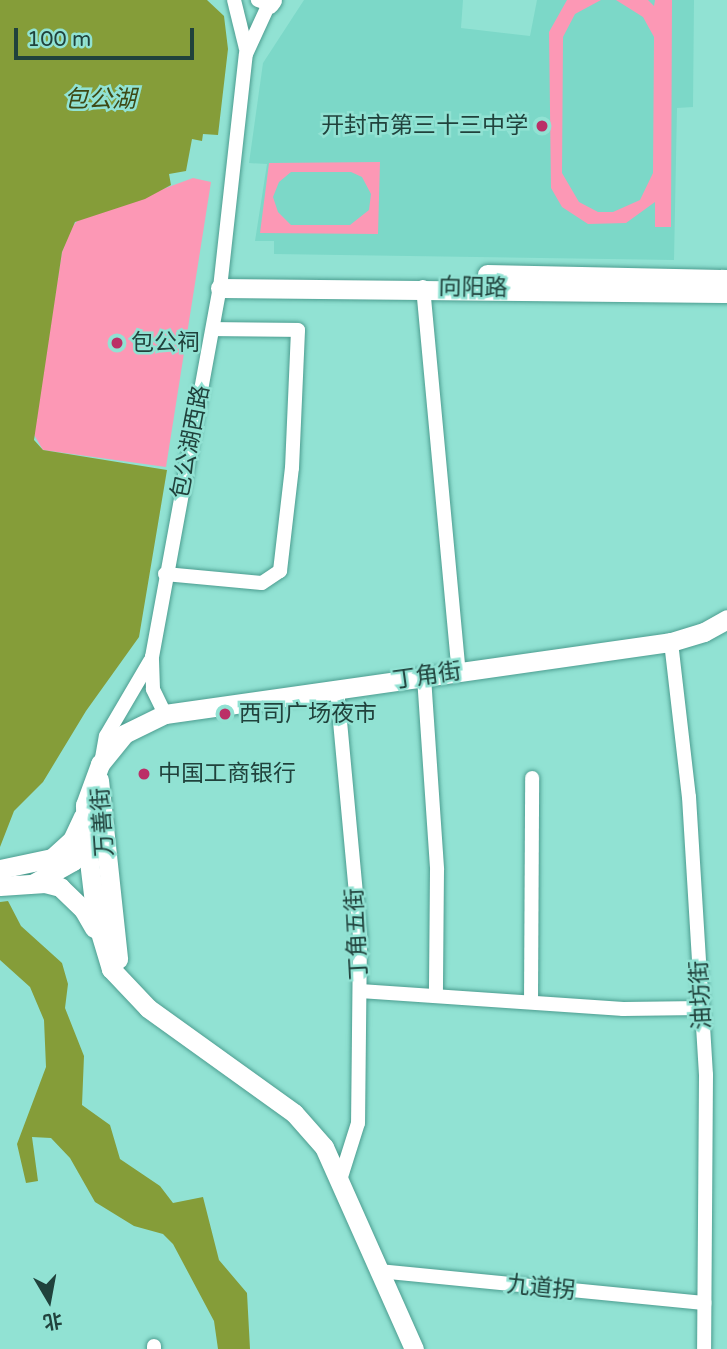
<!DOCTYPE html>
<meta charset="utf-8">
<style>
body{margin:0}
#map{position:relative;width:727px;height:1349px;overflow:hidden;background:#91e2d3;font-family:"Varela Round","Noto Sans SC",sans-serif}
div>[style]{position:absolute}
.built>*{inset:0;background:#7cd8c8}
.green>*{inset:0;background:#fc98b5}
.water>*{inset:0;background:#859d39}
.roads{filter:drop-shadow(0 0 2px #4c9d90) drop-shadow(0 0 2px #4c9d90)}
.street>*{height:14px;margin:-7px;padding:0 7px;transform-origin:7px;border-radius:7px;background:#fff}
.secondary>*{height:19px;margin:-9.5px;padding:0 9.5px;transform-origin:9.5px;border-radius:9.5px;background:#fff}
.dots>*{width:19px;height:19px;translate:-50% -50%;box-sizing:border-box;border:4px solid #91e2d3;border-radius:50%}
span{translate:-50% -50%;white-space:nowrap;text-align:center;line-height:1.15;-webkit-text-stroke:5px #91e2d3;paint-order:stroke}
.poi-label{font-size:23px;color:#20423c}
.right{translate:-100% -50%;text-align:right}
.left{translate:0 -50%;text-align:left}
.street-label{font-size:23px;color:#20423c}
.water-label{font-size:24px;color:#3d4915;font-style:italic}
.north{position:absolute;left:14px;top:1265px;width:70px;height:70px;-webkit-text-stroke:5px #91e2d3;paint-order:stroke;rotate:170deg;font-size:19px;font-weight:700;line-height:28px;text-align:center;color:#20423c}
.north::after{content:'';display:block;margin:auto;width:24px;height:32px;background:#20423c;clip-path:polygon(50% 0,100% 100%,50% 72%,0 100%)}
.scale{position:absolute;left:14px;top:28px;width:180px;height:32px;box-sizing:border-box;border:4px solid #20423c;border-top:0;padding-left:9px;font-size:21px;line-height:24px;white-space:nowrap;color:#20423c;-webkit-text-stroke:5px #91e2d3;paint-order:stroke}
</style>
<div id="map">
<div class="built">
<i style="clip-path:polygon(304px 0,463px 0,461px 28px,530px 36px,537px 0,694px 0,693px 107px,677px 108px,674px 260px,274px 254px,274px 241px,255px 241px,267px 164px,249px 163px,263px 63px)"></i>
</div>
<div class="green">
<i style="clip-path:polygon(567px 0,601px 0,575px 14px,563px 37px,562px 173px,579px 202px,598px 212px,613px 212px,640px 200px,653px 173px,654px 37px,643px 17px,616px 0,648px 0,654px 6px,655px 0,672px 0,671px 227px,655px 227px,655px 202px,626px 223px,588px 224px,562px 207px,551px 188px,549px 32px)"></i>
<i style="clip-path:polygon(evenodd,380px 162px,378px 234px,260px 233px,269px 163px,380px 162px,291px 172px,351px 172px,362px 177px,371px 194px,369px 210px,350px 225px,291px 225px,278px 212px,273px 197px,279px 182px,291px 172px)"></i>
<i style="clip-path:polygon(193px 178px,211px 182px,166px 467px,43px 450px,33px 433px,62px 252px,71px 228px,78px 220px)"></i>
</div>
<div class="water">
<i style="clip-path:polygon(0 0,207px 0,224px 16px,228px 49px,218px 135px,203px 134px,202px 141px,192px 139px,186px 171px,169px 174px,171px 185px,145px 199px,75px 222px,62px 252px,34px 440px,43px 450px,167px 470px,139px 637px,86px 711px,43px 782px,14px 811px,0 847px)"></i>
<i style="clip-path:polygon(8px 901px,21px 926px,62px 963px,68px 984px,65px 1008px,84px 1056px,82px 1105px,110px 1125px,120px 1159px,160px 1186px,173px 1203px,203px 1197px,219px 1260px,247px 1293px,250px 1349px,218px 1349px,214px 1321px,173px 1244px,163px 1234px,134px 1226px,95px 1202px,70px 1158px,51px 1138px,32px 1137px,38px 1181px,26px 1183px,17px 1144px,46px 1067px,44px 1020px,30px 987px,0 960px,0 902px)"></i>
</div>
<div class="roads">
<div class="street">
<i style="left:234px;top:0;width:50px;rotate:76.2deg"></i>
<i style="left:423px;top:287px;width:387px;rotate:84.7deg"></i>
<i style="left:165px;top:574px;width:97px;rotate:5.3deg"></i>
<i style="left:262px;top:583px;width:22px;rotate:-34deg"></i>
<i style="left:280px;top:571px;width:104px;rotate:-83.4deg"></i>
<i style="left:292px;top:468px;width:138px;rotate:-87.5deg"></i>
<i style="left:298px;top:330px;width:85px;rotate:-179.3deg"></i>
<i style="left:671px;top:642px;width:156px;rotate:83.4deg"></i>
<i style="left:689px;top:797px;width:279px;rotate:86.5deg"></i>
<i style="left:706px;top:1075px;width:274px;rotate:90.4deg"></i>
<i style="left:424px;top:677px;width:193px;rotate:86.1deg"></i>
<i style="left:437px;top:870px;width:126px;rotate:90.5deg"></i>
<i style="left:337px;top:689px;width:248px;rotate:84.7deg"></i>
<i style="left:360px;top:936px;width:187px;rotate:90.6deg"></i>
<i style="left:358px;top:1123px;width:57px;rotate:107.5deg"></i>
<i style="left:165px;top:714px;width:28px;rotate:-116deg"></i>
<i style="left:153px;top:689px;width:32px;rotate:-92deg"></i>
<i style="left:152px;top:657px;width:375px;rotate:-79.6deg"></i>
<i style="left:220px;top:288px;width:235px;rotate:-83.7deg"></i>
<i style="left:246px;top:54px;width:55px;rotate:-65.3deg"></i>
<i style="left:269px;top:4px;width:12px;rotate:-160deg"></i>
<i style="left:102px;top:758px;width:22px;rotate:-80deg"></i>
<i style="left:106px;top:736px;width:87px;rotate:-59.6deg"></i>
<i style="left:360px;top:991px;width:264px;rotate:3.9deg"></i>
<i style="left:623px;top:1009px;width:78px;rotate:-0.7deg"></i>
<i style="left:531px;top:1002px;width:224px;rotate:-89.7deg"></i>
<i style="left:378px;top:1271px;width:328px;rotate:5.6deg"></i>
<i style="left:154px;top:1346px;width:3px;rotate:90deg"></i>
</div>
<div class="secondary">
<i style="left:269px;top:4px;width:5px;rotate:-53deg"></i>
<i style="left:487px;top:274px;width:240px;rotate:1.2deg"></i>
<i style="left:220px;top:288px;width:507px;rotate:0.57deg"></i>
<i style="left:99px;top:780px;width:180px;rotate:83.9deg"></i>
<i style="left:0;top:869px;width:53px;rotate:-11.9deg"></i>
<i style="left:52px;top:858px;width:27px;rotate:-42deg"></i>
<i style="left:72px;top:840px;width:26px;rotate:-65deg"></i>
<i style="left:34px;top:883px;width:45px;rotate:-29.4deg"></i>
<i style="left:73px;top:861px;width:30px;rotate:-63deg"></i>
<i style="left:0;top:886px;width:45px;rotate:-3.8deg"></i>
<i style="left:45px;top:883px;width:16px;rotate:15deg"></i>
<i style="left:60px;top:887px;width:32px;rotate:44deg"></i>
<i style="left:83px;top:909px;width:22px;rotate:60deg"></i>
<i style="left:414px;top:1349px;width:221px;rotate:-114deg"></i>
<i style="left:324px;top:1147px;width:45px;rotate:-131.4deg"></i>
<i style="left:294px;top:1113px;width:180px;rotate:-144.3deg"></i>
<i style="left:148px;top:1008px;width:54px;rotate:-133.5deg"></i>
<i style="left:111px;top:969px;width:52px;rotate:-106.7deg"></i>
<i style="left:96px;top:919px;width:84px;rotate:-96.9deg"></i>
<i style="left:86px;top:836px;width:31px;rotate:-92deg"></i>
<i style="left:85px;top:805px;width:44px;rotate:-69.9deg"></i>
<i style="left:100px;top:764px;width:38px;rotate:-51deg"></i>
<i style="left:124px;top:734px;width:46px;rotate:-26deg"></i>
<i style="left:165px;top:714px;width:511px;rotate:-8.1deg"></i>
<i style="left:671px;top:642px;width:34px;rotate:-17deg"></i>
<i style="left:704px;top:632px;width:26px;rotate:-29deg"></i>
</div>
</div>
<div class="dots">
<i style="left:542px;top:126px;background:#bb2f67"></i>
<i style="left:117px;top:343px;background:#bb2f67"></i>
<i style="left:225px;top:714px;background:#bb2f67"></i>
<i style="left:144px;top:774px;background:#bb2f67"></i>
</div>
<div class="poi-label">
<span class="right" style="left:528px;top:126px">开封市第三十三中学</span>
<span class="left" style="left:131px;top:343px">包公祠</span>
<span class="left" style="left:239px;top:714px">西司广场夜市</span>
<span class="left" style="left:158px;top:774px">中国工商银行</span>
</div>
<div class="street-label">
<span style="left:473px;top:288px;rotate:1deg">向阳路</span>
<span style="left:191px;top:442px;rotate:-79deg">包公湖西路</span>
<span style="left:427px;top:676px;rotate:-8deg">丁角街</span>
<span style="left:103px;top:822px;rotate:-94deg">万善街</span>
<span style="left:357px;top:934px;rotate:-93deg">丁角五街</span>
<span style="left:701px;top:995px;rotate:-93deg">油坊街</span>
<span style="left:541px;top:1288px;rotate:6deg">九道拐</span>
</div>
<div class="water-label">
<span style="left:100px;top:100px">包公湖</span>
</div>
<div class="north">北</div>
<div class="scale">100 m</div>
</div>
